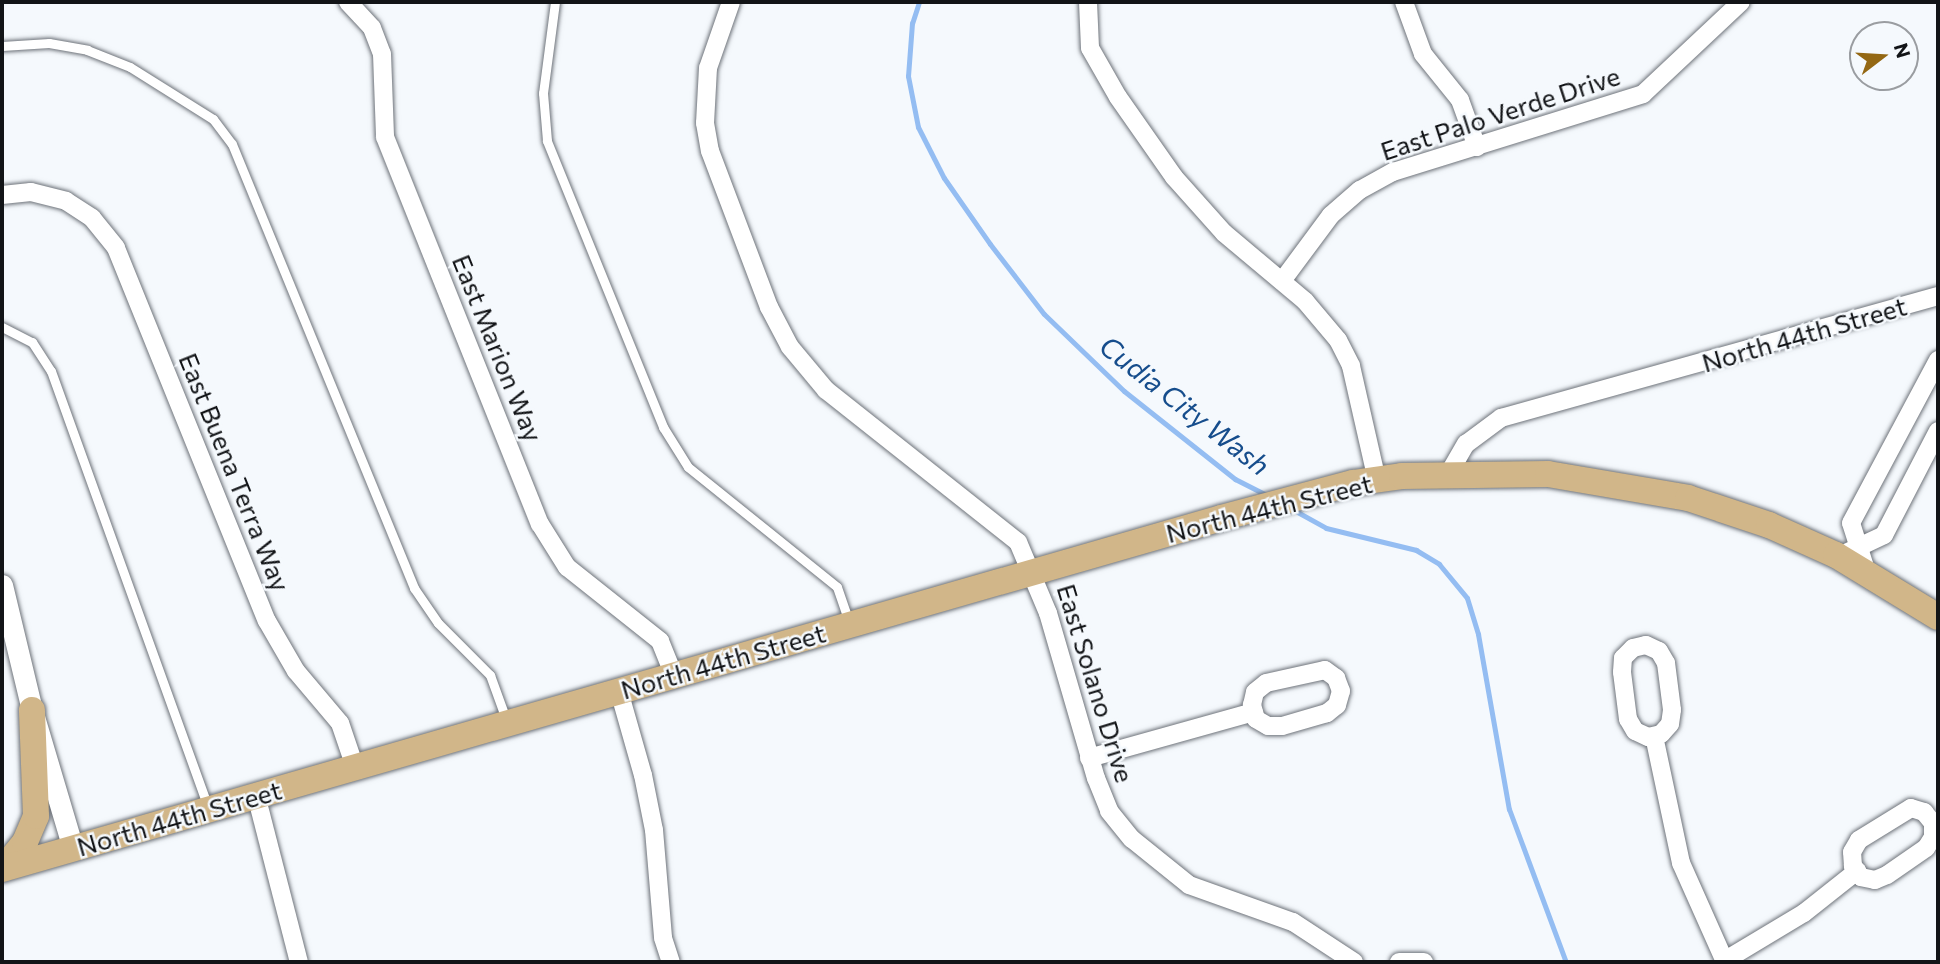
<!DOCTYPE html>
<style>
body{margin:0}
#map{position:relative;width:1940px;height:964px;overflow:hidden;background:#f5f9fd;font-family:Commissioner,sans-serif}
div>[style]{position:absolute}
.stream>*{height:5px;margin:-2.5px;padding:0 2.5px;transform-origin:2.5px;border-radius:2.5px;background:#94bdf2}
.roads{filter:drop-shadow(0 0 2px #6e737a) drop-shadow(0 0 2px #6e737a)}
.service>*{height:9px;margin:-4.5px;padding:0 4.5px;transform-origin:4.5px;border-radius:4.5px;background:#fff}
.minor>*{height:18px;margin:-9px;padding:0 9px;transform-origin:9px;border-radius:9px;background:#fff}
.tertiary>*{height:21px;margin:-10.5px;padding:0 10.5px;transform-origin:10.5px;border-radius:10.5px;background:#fff}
.primary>*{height:26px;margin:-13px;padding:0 13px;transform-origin:13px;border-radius:13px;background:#d1b689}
span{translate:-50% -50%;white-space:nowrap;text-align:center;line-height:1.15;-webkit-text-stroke:5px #f5f9fd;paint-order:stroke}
.street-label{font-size:26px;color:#121417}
.water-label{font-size:28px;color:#164d8c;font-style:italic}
.frame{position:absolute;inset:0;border:4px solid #121417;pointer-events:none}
.north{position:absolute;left:1849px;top:21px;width:70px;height:70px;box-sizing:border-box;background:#f5f9fd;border:2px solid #9a9da1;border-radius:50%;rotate:73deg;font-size:19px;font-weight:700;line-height:28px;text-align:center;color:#121417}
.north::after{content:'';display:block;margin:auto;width:24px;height:32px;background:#946814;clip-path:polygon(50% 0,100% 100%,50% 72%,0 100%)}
</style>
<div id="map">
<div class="stream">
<i style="left:919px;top:2px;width:22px;rotate:108deg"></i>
<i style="left:912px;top:23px;width:53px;rotate:94.3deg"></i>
<i style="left:908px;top:76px;width:52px;rotate:78.9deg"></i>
<i style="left:918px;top:127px;width:57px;rotate:63deg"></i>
<i style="left:944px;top:178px;width:80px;rotate:55.1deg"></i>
<i style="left:990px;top:244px;width:88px;rotate:52.4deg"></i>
<i style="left:1044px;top:314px;width:111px;rotate:43.9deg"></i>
<i style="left:1124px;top:391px;width:142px;rotate:38.4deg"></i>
<i style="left:1235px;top:479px;width:37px;rotate:27deg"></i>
<i style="left:1292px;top:509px;width:39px;rotate:29deg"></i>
<i style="left:1326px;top:528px;width:93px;rotate:13.7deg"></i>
<i style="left:1416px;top:550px;width:27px;rotate:31deg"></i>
<i style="left:1439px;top:564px;width:44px;rotate:50.5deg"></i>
<i style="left:1467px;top:598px;width:38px;rotate:73deg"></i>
<i style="left:1478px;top:634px;width:178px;rotate:80deg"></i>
<i style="left:1509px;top:809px;width:163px;rotate:69.6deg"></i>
</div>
<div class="roads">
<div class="service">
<i style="left:555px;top:2px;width:92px;rotate:97.5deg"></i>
<i style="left:543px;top:93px;width:48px;rotate:85.2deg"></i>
<i style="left:547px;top:141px;width:309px;rotate:67.9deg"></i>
<i style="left:663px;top:427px;width:47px;rotate:58deg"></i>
<i style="left:688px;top:467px;width:191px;rotate:38.8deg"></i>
<i style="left:837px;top:587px;width:37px;rotate:71deg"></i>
<i style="left:2px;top:46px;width:47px;rotate:-3.7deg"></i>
<i style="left:49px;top:43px;width:39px;rotate:10deg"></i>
<i style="left:87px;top:50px;width:46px;rotate:21.6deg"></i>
<i style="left:130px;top:67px;width:98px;rotate:32.1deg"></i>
<i style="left:213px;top:119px;width:31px;rotate:53deg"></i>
<i style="left:232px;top:144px;width:480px;rotate:67.7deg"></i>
<i style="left:414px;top:588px;width:42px;rotate:55.6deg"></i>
<i style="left:438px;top:623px;width:74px;rotate:45deg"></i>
<i style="left:490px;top:675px;width:50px;rotate:70.1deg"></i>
<i style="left:2px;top:327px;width:34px;rotate:27deg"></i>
<i style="left:32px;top:342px;width:35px;rotate:57deg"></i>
<i style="left:51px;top:371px;width:463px;rotate:70.2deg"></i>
</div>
<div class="minor">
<i style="left:348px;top:2px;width:35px;rotate:47deg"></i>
<i style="left:372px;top:28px;width:28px;rotate:69deg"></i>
<i style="left:382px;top:54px;width:83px;rotate:87.9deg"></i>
<i style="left:385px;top:137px;width:417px;rotate:68.2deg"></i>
<i style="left:540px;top:524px;width:51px;rotate:57.9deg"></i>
<i style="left:567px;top:567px;width:119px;rotate:38.5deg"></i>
<i style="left:660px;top:641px;width:37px;rotate:68deg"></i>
<i style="left:731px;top:2px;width:70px;rotate:109.2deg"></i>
<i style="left:708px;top:68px;width:55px;rotate:93.1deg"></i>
<i style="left:705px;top:123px;width:28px;rotate:80deg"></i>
<i style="left:710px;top:151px;width:167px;rotate:69.3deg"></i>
<i style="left:769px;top:307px;width:45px;rotate:62.3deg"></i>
<i style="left:790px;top:347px;width:56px;rotate:50.1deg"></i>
<i style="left:826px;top:390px;width:245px;rotate:38.4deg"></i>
<i style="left:1018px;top:542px;width:77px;rotate:67.1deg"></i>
<i style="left:1048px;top:613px;width:172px;rotate:73.8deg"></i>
<i style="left:1096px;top:778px;width:35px;rotate:68deg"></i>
<i style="left:1109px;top:811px;width:36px;rotate:51deg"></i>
<i style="left:1132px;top:839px;width:73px;rotate:38.9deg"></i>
<i style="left:1189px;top:885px;width:110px;rotate:19.6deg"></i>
<i style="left:1293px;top:922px;width:73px;rotate:33.3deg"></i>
<i style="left:1088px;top:2px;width:46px;rotate:87.5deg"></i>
<i style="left:1090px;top:48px;width:56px;rotate:60.3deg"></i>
<i style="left:1118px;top:97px;width:98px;rotate:55deg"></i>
<i style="left:1174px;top:177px;width:75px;rotate:48.2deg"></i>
<i style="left:1224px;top:233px;width:106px;rotate:40deg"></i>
<i style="left:1305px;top:301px;width:51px;rotate:49.8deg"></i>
<i style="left:1338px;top:340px;width:29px;rotate:63deg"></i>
<i style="left:1351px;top:366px;width:117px;rotate:77.2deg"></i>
<i style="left:1404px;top:2px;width:55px;rotate:69.9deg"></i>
<i style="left:1423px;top:54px;width:59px;rotate:51.2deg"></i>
<i style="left:1460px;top:100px;width:50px;rotate:70.1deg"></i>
<i style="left:2px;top:195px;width:29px;rotate:-6deg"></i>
<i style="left:31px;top:192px;width:36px;rotate:14deg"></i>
<i style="left:66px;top:201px;width:31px;rotate:33deg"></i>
<i style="left:92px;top:218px;width:38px;rotate:51deg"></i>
<i style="left:116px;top:248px;width:402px;rotate:68deg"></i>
<i style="left:267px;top:621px;width:58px;rotate:59.9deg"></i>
<i style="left:296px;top:671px;width:68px;rotate:49.8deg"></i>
<i style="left:340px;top:723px;width:46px;rotate:71.2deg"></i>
<i style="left:1282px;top:281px;width:82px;rotate:-53.4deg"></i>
<i style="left:1331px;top:215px;width:38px;rotate:-41deg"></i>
<i style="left:1360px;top:190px;width:38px;rotate:-29deg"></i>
<i style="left:1393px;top:172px;width:262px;rotate:-17.3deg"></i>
<i style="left:1643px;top:94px;width:134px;rotate:-43.2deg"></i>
<i style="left:1449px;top:473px;width:34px;rotate:-60deg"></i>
<i style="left:1466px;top:444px;width:44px;rotate:-36.6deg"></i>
<i style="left:1501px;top:418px;width:454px;rotate:-15.6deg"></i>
<i style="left:1846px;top:553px;width:42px;rotate:-25.3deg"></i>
<i style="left:1884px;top:535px;width:117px;rotate:-62.6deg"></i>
<i style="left:1866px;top:570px;width:49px;rotate:-107.7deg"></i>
<i style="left:1851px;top:523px;width:185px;rotate:-61.9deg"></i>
<i style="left:1646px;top:645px;width:14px;rotate:25deg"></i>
<i style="left:1659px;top:651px;width:14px;rotate:60deg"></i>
<i style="left:1666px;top:663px;width:47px;rotate:82.7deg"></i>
<i style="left:1672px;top:710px;width:14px;rotate:98deg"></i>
<i style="left:1670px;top:724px;width:13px;rotate:132deg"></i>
<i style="left:1661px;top:734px;width:13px;rotate:167deg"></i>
<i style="left:1648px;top:737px;width:14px;rotate:-155deg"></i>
<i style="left:1635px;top:731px;width:14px;rotate:-120deg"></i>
<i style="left:1628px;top:719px;width:47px;rotate:-97.3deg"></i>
<i style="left:1622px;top:672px;width:14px;rotate:-86deg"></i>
<i style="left:1623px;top:658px;width:14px;rotate:-45deg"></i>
<i style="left:1633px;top:648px;width:13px;rotate:-13deg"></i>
<i style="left:1325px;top:670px;width:14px;rotate:36deg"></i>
<i style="left:1336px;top:678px;width:14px;rotate:69deg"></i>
<i style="left:1341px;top:691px;width:15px;rotate:106deg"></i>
<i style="left:1337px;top:705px;width:13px;rotate:141deg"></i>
<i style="left:1327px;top:713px;width:47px;rotate:163.9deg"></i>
<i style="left:1282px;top:726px;width:14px;rotate:180deg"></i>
<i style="left:1268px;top:726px;width:14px;rotate:-150deg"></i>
<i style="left:1256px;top:719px;width:15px;rotate:-106deg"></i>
<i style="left:1252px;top:705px;width:13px;rotate:-77deg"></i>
<i style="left:1255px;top:692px;width:14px;rotate:-39deg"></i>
<i style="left:1266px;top:683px;width:60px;rotate:-12.4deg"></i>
<i style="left:619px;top:691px;width:87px;rotate:74.1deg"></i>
<i style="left:643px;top:775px;width:56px;rotate:78.7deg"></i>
<i style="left:654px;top:830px;width:108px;rotate:85.2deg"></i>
<i style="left:663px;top:938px;width:25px;rotate:72deg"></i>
<i style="left:1654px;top:736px;width:130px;rotate:78deg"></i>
<i style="left:1681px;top:863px;width:108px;rotate:66deg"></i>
<i style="left:1089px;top:758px;width:171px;rotate:-15.6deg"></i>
<i style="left:256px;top:795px;width:172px;rotate:75.6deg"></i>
<i style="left:1911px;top:808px;width:14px;rotate:17deg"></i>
<i style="left:1924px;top:812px;width:14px;rotate:51deg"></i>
<i style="left:1933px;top:823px;width:14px;rotate:90deg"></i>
<i style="left:1933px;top:837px;width:13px;rotate:122deg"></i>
<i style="left:1926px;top:848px;width:47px;rotate:145.3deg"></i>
<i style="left:1887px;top:875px;width:13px;rotate:157deg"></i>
<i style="left:1875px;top:880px;width:14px;rotate:-168deg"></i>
<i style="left:1861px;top:877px;width:14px;rotate:-126deg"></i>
<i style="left:1853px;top:866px;width:14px;rotate:-94deg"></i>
<i style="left:1852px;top:852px;width:14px;rotate:-60deg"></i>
<i style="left:1859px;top:840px;width:61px;rotate:-31.6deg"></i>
<i style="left:1724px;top:961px;width:93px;rotate:-31deg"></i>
<i style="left:1804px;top:913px;width:68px;rotate:-38.4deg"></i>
<i style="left:1399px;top:962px;width:25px"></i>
</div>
<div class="tertiary">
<i style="left:2px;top:585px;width:129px;rotate:76.5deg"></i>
<i style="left:32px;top:710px;width:144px;rotate:73.5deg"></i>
</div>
<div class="primary">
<i style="left:4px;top:868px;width:33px;rotate:-51deg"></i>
<i style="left:25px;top:842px;width:28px;rotate:-67deg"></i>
<i style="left:36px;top:816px;width:106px;rotate:-92.2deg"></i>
<i style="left:2px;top:869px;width:1269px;rotate:-16.06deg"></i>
<i style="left:1221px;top:518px;width:137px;rotate:-14.9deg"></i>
<i style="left:1353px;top:483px;width:49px;rotate:-8.1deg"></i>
<i style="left:1402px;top:476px;width:146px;rotate:-0.8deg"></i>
<i style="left:1548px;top:474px;width:142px;rotate:9.7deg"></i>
<i style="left:1688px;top:498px;width:85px;rotate:18.4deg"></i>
<i style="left:1769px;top:525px;width:73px;rotate:24.1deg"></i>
<i style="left:1836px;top:555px;width:119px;rotate:31.3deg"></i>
</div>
</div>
<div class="street-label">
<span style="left:1500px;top:113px;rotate:-18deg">East Palo Verde Drive</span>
<span style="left:1804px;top:334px;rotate:-16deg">North 44th Street</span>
<span style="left:498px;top:348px;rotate:68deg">East Marion Way</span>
<span style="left:235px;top:472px;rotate:68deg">East Buena Terra Way</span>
<span style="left:1269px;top:508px;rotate:-14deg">North 44th Street</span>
<span style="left:723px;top:661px;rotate:-16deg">North 44th Street</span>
<span style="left:1096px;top:683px;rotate:73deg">East Solano Drive</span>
<span style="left:179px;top:818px;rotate:-16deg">North 44th Street</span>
</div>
<div class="water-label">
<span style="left:1185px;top:405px;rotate:38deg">Cudia City Wash</span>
</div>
<div class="frame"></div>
<div class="north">N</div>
</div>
